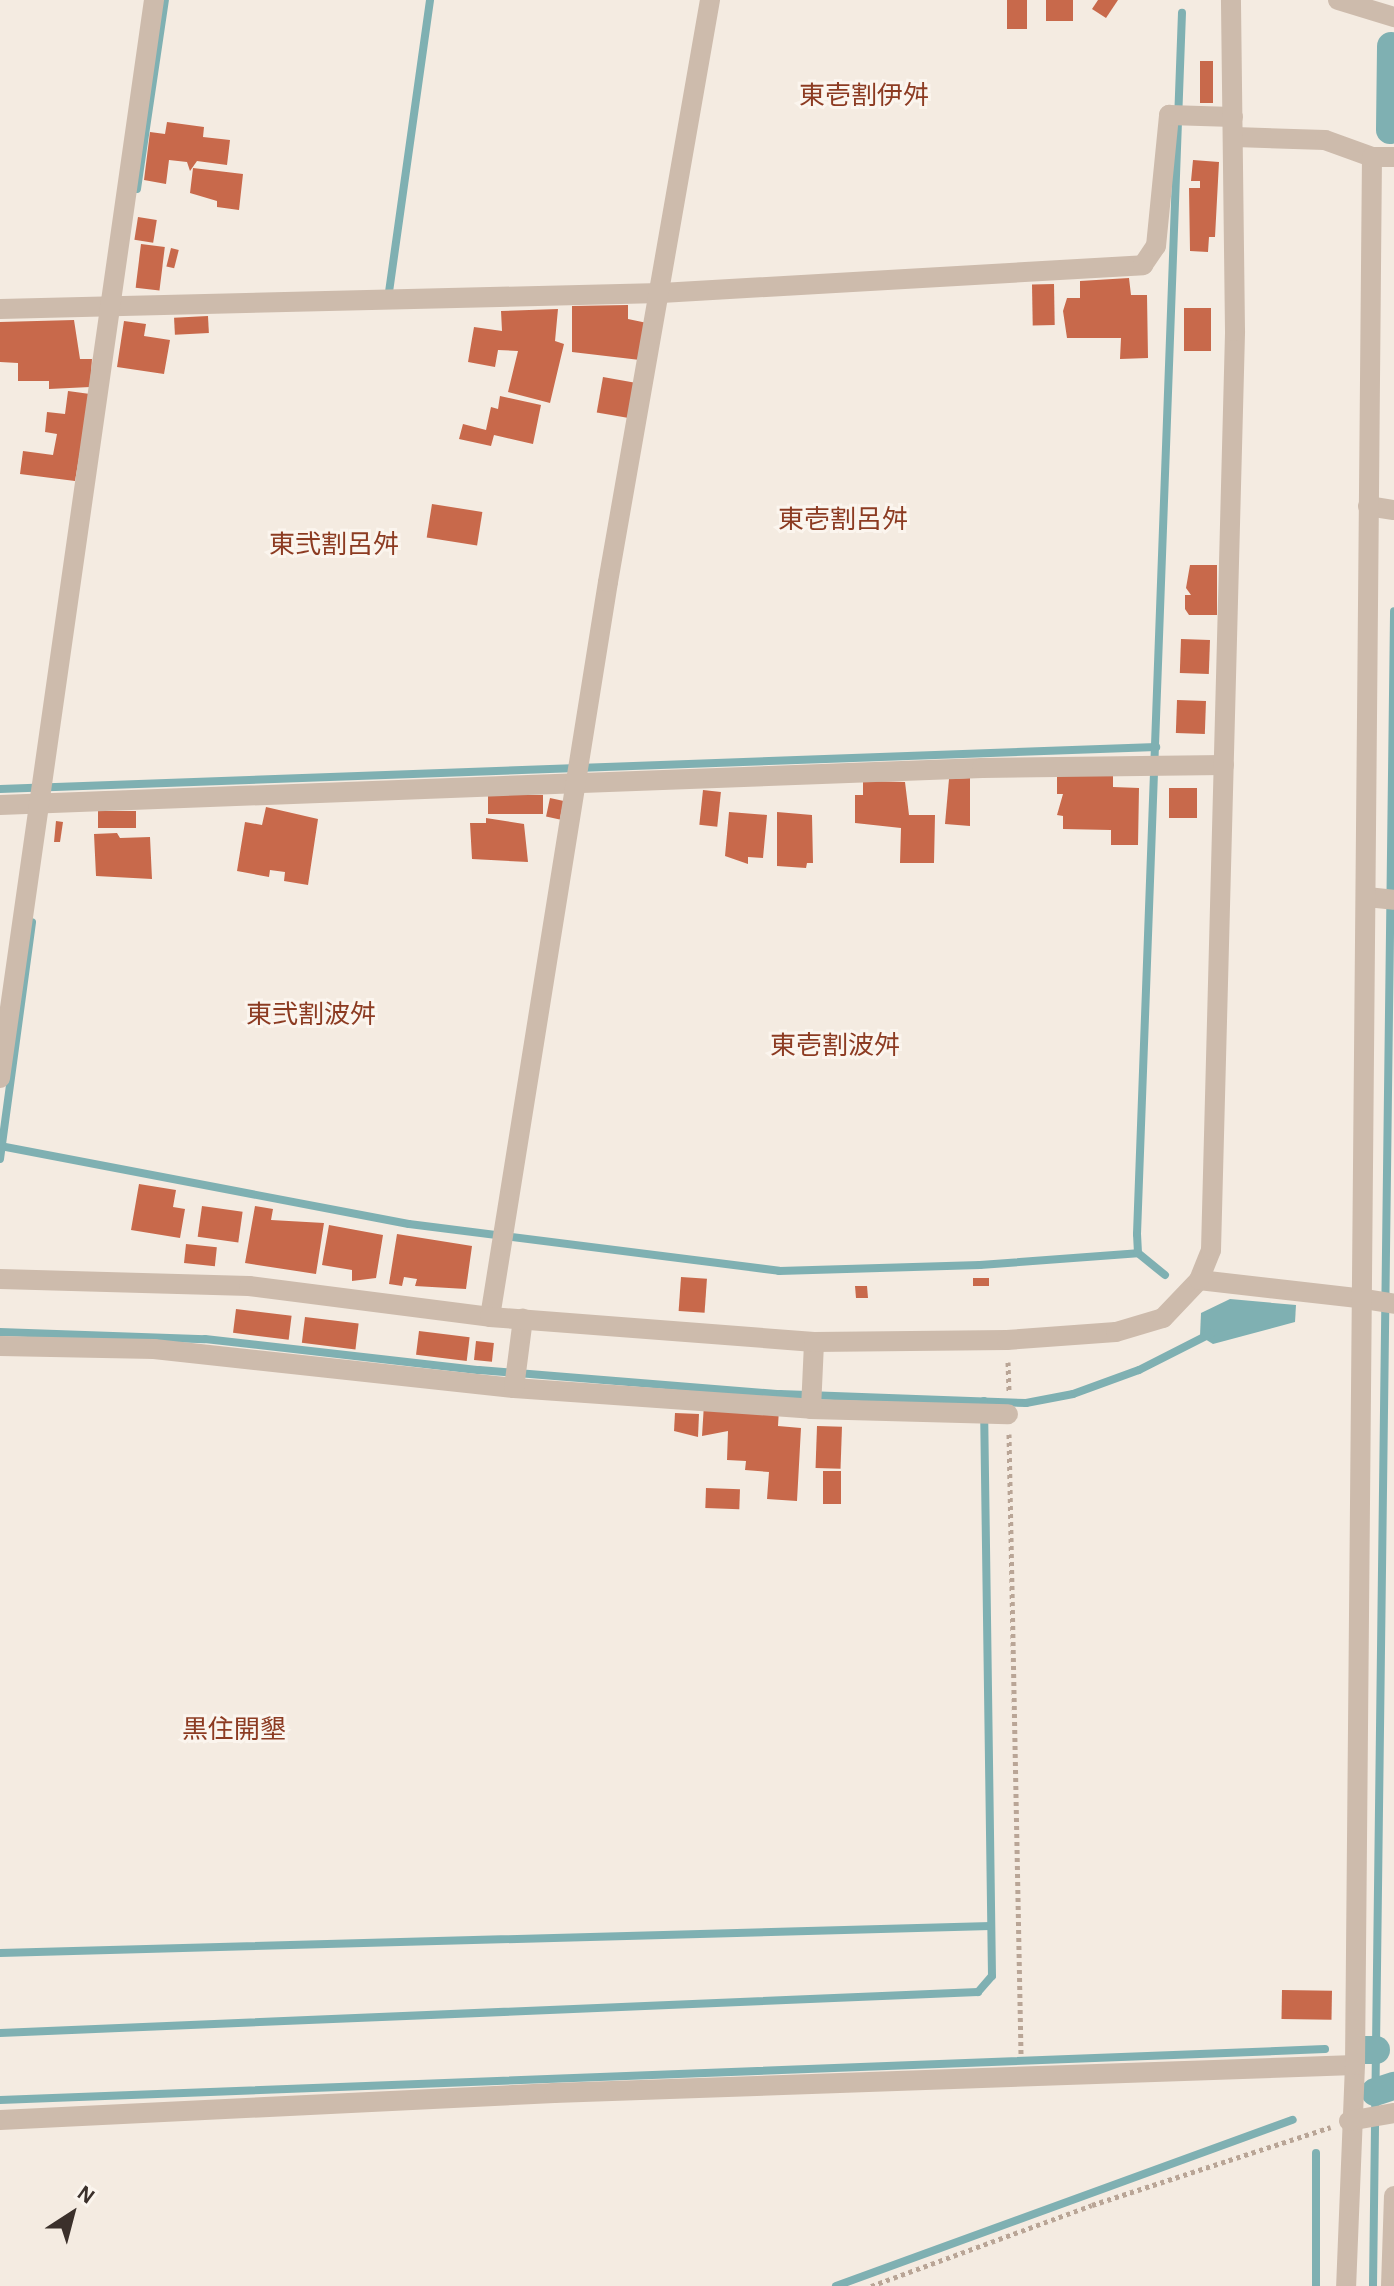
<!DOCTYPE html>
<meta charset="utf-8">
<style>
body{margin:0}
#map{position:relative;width:1394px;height:2286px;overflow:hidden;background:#f4ebe1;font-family:"Alegreya Sans","Noto Sans JP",sans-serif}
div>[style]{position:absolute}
.water>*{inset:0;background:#7fb0b2}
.stream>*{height:8px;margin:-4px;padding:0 4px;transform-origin:4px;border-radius:4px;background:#7fb0b2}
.canal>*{height:28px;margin:-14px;padding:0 14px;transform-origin:14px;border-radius:14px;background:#7fb0b2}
.building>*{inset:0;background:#c8694b;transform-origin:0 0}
.path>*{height:5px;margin-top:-2.5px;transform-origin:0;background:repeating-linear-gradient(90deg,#b9a596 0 4px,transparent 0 8px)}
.minor>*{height:20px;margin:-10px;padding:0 10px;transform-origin:10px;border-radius:10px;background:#cdbbac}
.tertiary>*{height:20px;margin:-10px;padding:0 10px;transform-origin:10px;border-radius:10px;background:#cdbbac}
span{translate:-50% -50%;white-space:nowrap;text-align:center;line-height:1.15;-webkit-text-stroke:6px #fbf5ee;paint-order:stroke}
.neighbourhood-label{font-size:26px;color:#8c3b22}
.north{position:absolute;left:32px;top:2174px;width:80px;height:80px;-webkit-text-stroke:6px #fbf5ee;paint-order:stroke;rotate:36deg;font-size:22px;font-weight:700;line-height:32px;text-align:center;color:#3b302b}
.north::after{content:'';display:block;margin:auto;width:28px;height:36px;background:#3b302b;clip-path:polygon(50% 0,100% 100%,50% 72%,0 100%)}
</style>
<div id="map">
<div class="water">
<i style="clip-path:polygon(1230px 1299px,1296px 1305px,1295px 1322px,1213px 1344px,1200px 1336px,1201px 1313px)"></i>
</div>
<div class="stream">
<i style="left:137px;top:189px;width:191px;rotate:-81.6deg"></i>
<i style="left:389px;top:292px;width:295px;rotate:-82deg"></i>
<i style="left:0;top:789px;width:1157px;rotate:-2.08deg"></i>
<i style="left:0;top:1146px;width:416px;rotate:10.8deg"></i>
<i style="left:409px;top:1224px;width:373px;rotate:7.2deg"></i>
<i style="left:779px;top:1271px;width:201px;rotate:-1.7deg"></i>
<i style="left:980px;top:1265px;width:158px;rotate:-4.3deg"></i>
<i style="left:0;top:1159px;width:239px;rotate:-82.3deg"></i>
<i style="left:1165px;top:1275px;width:35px;rotate:-141deg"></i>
<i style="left:1138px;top:1253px;width:19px;rotate:-93deg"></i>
<i style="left:1137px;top:1234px;width:1222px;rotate:-87.89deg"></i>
<i style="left:0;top:1332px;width:205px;rotate:2deg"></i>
<i style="left:205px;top:1339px;width:276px;rotate:6.5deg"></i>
<i style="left:479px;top:1370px;width:302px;rotate:4.6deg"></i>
<i style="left:780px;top:1394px;width:246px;rotate:2.1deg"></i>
<i style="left:1026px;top:1403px;width:48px;rotate:-10.8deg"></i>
<i style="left:1073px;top:1394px;width:70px;rotate:-20deg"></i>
<i style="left:1139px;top:1370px;width:82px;rotate:-26.9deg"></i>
<i style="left:0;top:1953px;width:991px;rotate:-1.56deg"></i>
<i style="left:0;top:2033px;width:979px;rotate:-2.4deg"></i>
<i style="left:978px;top:1992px;width:21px;rotate:-49deg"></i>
<i style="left:992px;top:1976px;width:575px;rotate:-90.8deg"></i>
<i style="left:0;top:2100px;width:1326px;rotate:-2.2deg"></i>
<i style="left:1316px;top:2153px;width:133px;rotate:90deg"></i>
<i style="left:836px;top:2286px;width:486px;rotate:-20deg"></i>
<i style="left:1373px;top:2286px;width:1675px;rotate:-89.28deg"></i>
</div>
<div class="canal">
<i style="left:1390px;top:130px;width:84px;rotate:-89.3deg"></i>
<i style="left:1364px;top:2050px;width:12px"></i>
<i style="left:1375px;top:2092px;width:20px;rotate:-18deg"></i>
</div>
<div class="building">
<i style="left:1007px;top:0;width:20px;height:29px"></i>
<i style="left:1046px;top:0;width:27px;height:21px"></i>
<i style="clip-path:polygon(1098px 0,1118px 0,1106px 18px,1092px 9px)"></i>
<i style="left:1213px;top:61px;width:42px;height:13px;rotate:90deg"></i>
<i style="clip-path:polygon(167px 122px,204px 127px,203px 137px,230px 140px,227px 165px,197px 161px,190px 171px,187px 162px,169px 160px,166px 184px,144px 180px,150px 132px,165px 134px)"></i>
<i style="clip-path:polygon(1193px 160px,1219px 162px,1215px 237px,1209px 237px,1208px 252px,1190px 251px,1189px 188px,1200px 188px,1200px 181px,1191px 181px)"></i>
<i style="clip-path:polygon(193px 168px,243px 174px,239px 210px,217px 207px,217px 201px,190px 193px)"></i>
<i style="left:138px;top:217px;width:19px;height:23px;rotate:9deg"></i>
<i style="left:141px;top:244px;width:24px;height:44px;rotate:7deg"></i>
<i style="left:171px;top:248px;width:8px;height:19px;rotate:14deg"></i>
<i style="clip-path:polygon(1129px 278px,1131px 295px,1147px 295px,1148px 358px,1120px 359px,1121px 338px,1067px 338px,1063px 311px,1067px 298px,1080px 298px,1080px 281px)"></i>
<i style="left:1054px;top:284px;width:41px;height:22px;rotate:89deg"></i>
<i style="clip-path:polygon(628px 305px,628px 319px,647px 323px,640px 360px,572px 352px,572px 306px)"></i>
<i style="left:1184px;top:308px;width:27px;height:43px"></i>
<i style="clip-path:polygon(558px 309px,555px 341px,564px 344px,550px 403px,508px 392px,518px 351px,498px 350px,495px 367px,468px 362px,474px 327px,502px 331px,501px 311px)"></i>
<i style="left:208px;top:316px;width:17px;height:34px;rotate:87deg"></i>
<i style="clip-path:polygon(74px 320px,80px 359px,92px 359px,90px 387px,49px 389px,49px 381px,18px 381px,18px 363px,0 362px,0 322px)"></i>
<i style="clip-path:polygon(124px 321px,146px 324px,144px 336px,170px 340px,164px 374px,117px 367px)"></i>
<i style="left:603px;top:377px;width:34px;height:36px;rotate:10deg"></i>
<i style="clip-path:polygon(68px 391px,90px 394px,75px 481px,20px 474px,23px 451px,53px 455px,57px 434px,45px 432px,47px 412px,65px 414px)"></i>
<i style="clip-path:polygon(500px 396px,541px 405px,533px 444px,494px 435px,491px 446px,459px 439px,463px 424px,486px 430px,491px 407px,498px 409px)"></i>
<i style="left:432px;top:504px;width:51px;height:34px;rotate:9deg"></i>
<i style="clip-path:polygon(1190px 565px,1217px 565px,1217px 615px,1189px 615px,1185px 609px,1185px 595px,1191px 595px,1186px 588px)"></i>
<i style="left:1181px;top:639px;width:29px;height:34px;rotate:2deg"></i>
<i style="left:1177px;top:700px;width:29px;height:33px;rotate:2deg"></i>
<i style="clip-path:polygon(1057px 775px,1113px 775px,1113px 787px,1139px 788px,1138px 845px,1111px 845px,1111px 830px,1063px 829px,1063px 816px,1057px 815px,1063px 794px,1057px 794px)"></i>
<i style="clip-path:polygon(970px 778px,970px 826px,945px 824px,949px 779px)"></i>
<i style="clip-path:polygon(863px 781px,905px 782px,909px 815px,935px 815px,934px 863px,900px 863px,901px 828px,855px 823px,855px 795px,863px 795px)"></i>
<i style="left:1169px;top:788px;width:28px;height:30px"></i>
<i style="left:703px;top:790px;width:18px;height:35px;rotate:6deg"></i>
<i style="left:488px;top:795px;width:55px;height:19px"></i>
<i style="left:550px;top:798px;width:14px;height:19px;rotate:12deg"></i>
<i style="clip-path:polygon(266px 807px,318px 819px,308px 885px,284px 881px,285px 872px,270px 870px,269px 877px,237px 871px,245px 822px,262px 825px)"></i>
<i style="left:136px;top:811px;width:17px;height:38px;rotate:90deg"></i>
<i style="clip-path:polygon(729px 812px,767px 815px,763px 858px,748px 857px,748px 864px,725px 856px)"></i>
<i style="clip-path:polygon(777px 812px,812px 815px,813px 863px,807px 863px,806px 868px,777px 866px)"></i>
<i style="clip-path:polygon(486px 818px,524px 824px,528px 862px,472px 859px,470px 823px,486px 823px)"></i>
<i style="clip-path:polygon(56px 821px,63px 822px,60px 842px,54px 842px)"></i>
<i style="clip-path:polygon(117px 833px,120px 838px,150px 837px,152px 879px,96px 876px,94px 834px)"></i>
<i style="clip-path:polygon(139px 1184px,176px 1190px,173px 1207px,185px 1209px,180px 1238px,131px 1230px)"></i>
<i style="left:202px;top:1206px;width:41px;height:31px;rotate:8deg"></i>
<i style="clip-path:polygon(255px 1206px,273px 1209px,271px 1220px,324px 1223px,316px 1274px,245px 1263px)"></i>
<i style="clip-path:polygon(329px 1225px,383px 1235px,376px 1278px,352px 1281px,352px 1270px,322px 1265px)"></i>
<i style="clip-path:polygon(397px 1234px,472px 1246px,466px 1289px,415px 1286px,417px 1279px,404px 1277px,402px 1286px,389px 1284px)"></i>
<i style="left:186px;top:1244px;width:31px;height:19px;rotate:6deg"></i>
<i style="left:681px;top:1277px;width:26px;height:34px;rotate:4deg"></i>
<i style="left:989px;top:1278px;width:8px;height:16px;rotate:90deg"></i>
<i style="clip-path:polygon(855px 1286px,867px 1286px,868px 1298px,856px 1298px)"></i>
<i style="left:236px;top:1309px;width:56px;height:24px;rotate:7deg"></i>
<i style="left:305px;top:1317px;width:54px;height:26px;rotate:7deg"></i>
<i style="left:419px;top:1331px;width:51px;height:24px;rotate:7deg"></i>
<i style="left:476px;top:1341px;width:18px;height:19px;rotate:6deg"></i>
<i style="clip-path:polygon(704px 1404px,779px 1409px,778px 1426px,801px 1428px,797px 1501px,767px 1499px,769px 1472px,745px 1470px,746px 1461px,727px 1460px,728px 1431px,702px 1436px)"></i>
<i style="clip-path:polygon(675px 1413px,699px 1414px,698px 1437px,674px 1431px)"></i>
<i style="left:817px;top:1426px;width:25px;height:42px;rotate:2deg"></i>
<i style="left:823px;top:1471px;width:18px;height:33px"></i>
<i style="left:706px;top:1488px;width:34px;height:20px;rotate:2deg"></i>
<i style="left:1282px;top:1990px;width:50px;height:29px;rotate:1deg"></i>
</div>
<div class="path">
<i style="left:1008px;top:1362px;width:30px;rotate:88deg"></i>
<i style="left:1009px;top:1434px;width:622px;rotate:88.89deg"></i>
<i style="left:871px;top:2286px;width:235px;rotate:-20.1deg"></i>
<i style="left:1092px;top:2205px;width:251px;rotate:-18.1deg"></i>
</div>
<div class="minor">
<i style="left:1338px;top:0;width:59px;rotate:16.9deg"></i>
<i style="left:1235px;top:137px;width:90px;rotate:1.9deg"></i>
<i style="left:1325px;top:140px;width:50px;rotate:19.9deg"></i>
<i style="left:0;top:309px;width:661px;rotate:-1.39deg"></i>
<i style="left:661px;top:293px;width:483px;rotate:-3.3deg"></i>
<i style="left:1143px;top:265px;width:23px;rotate:-56deg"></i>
<i style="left:1156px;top:246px;width:132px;rotate:-84.3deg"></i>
<i style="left:1169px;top:115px;width:64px;rotate:1.8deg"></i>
<i style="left:1368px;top:506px;width:26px;rotate:9deg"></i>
<i style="left:0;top:805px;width:983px;rotate:-2.16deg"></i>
<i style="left:982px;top:768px;width:242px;rotate:-0.7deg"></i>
<i style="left:1367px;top:897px;width:27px;rotate:6deg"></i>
<i style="left:0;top:1078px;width:1089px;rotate:-81.87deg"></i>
<i style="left:1358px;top:1298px;width:36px;rotate:9deg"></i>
<i style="left:490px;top:1317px;width:744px;rotate:-80.88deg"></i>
<i style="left:608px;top:582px;width:591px;rotate:-80.06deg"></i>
<i style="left:0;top:1346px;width:154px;rotate:1.1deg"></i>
<i style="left:154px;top:1349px;width:362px;rotate:6.2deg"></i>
<i style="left:514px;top:1388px;width:298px;rotate:4deg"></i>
<i style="left:811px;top:1409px;width:197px;rotate:1.5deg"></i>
<i style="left:514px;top:1388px;width:70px;rotate:-82.6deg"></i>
<i style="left:811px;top:1409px;width:67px;rotate:-87.4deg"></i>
<i style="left:0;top:2120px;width:555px;rotate:-2.79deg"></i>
<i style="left:554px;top:2093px;width:801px;rotate:-2deg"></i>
<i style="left:1355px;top:2065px;width:221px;rotate:92.3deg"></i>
<i style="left:1349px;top:2121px;width:46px;rotate:-10.1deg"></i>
<i style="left:1391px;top:2286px;width:90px;rotate:-88.1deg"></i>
</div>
<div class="tertiary">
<i style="left:0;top:1279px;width:249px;rotate:1.6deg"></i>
<i style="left:249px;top:1286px;width:243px;rotate:7.3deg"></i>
<i style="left:490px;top:1317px;width:325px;rotate:4.4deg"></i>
<i style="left:814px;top:1342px;width:193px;rotate:-0.6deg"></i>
<i style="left:1007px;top:1340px;width:109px;rotate:-4.2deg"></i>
<i style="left:1116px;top:1332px;width:49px;rotate:-16.6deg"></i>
<i style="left:1163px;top:1318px;width:52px;rotate:-46.5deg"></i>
<i style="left:1199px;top:1280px;width:160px;rotate:6.5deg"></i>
<i style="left:1199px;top:1280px;width:32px;rotate:-68deg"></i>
<i style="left:1211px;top:1250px;width:919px;rotate:-88.5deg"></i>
<i style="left:1235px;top:331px;width:331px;rotate:-90.7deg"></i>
<i style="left:1355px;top:2065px;width:1908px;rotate:-89.49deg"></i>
<i style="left:1372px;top:157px;width:22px"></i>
</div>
<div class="neighbourhood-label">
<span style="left:864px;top:97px">東壱割伊舛</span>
<span style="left:843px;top:521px">東壱割呂舛</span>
<span style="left:334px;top:546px">東弐割呂舛</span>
<span style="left:311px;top:1016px">東弐割波舛</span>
<span style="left:835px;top:1047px">東壱割波舛</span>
<span style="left:234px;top:1731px">黒住開墾</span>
</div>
<div class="north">N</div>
</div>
